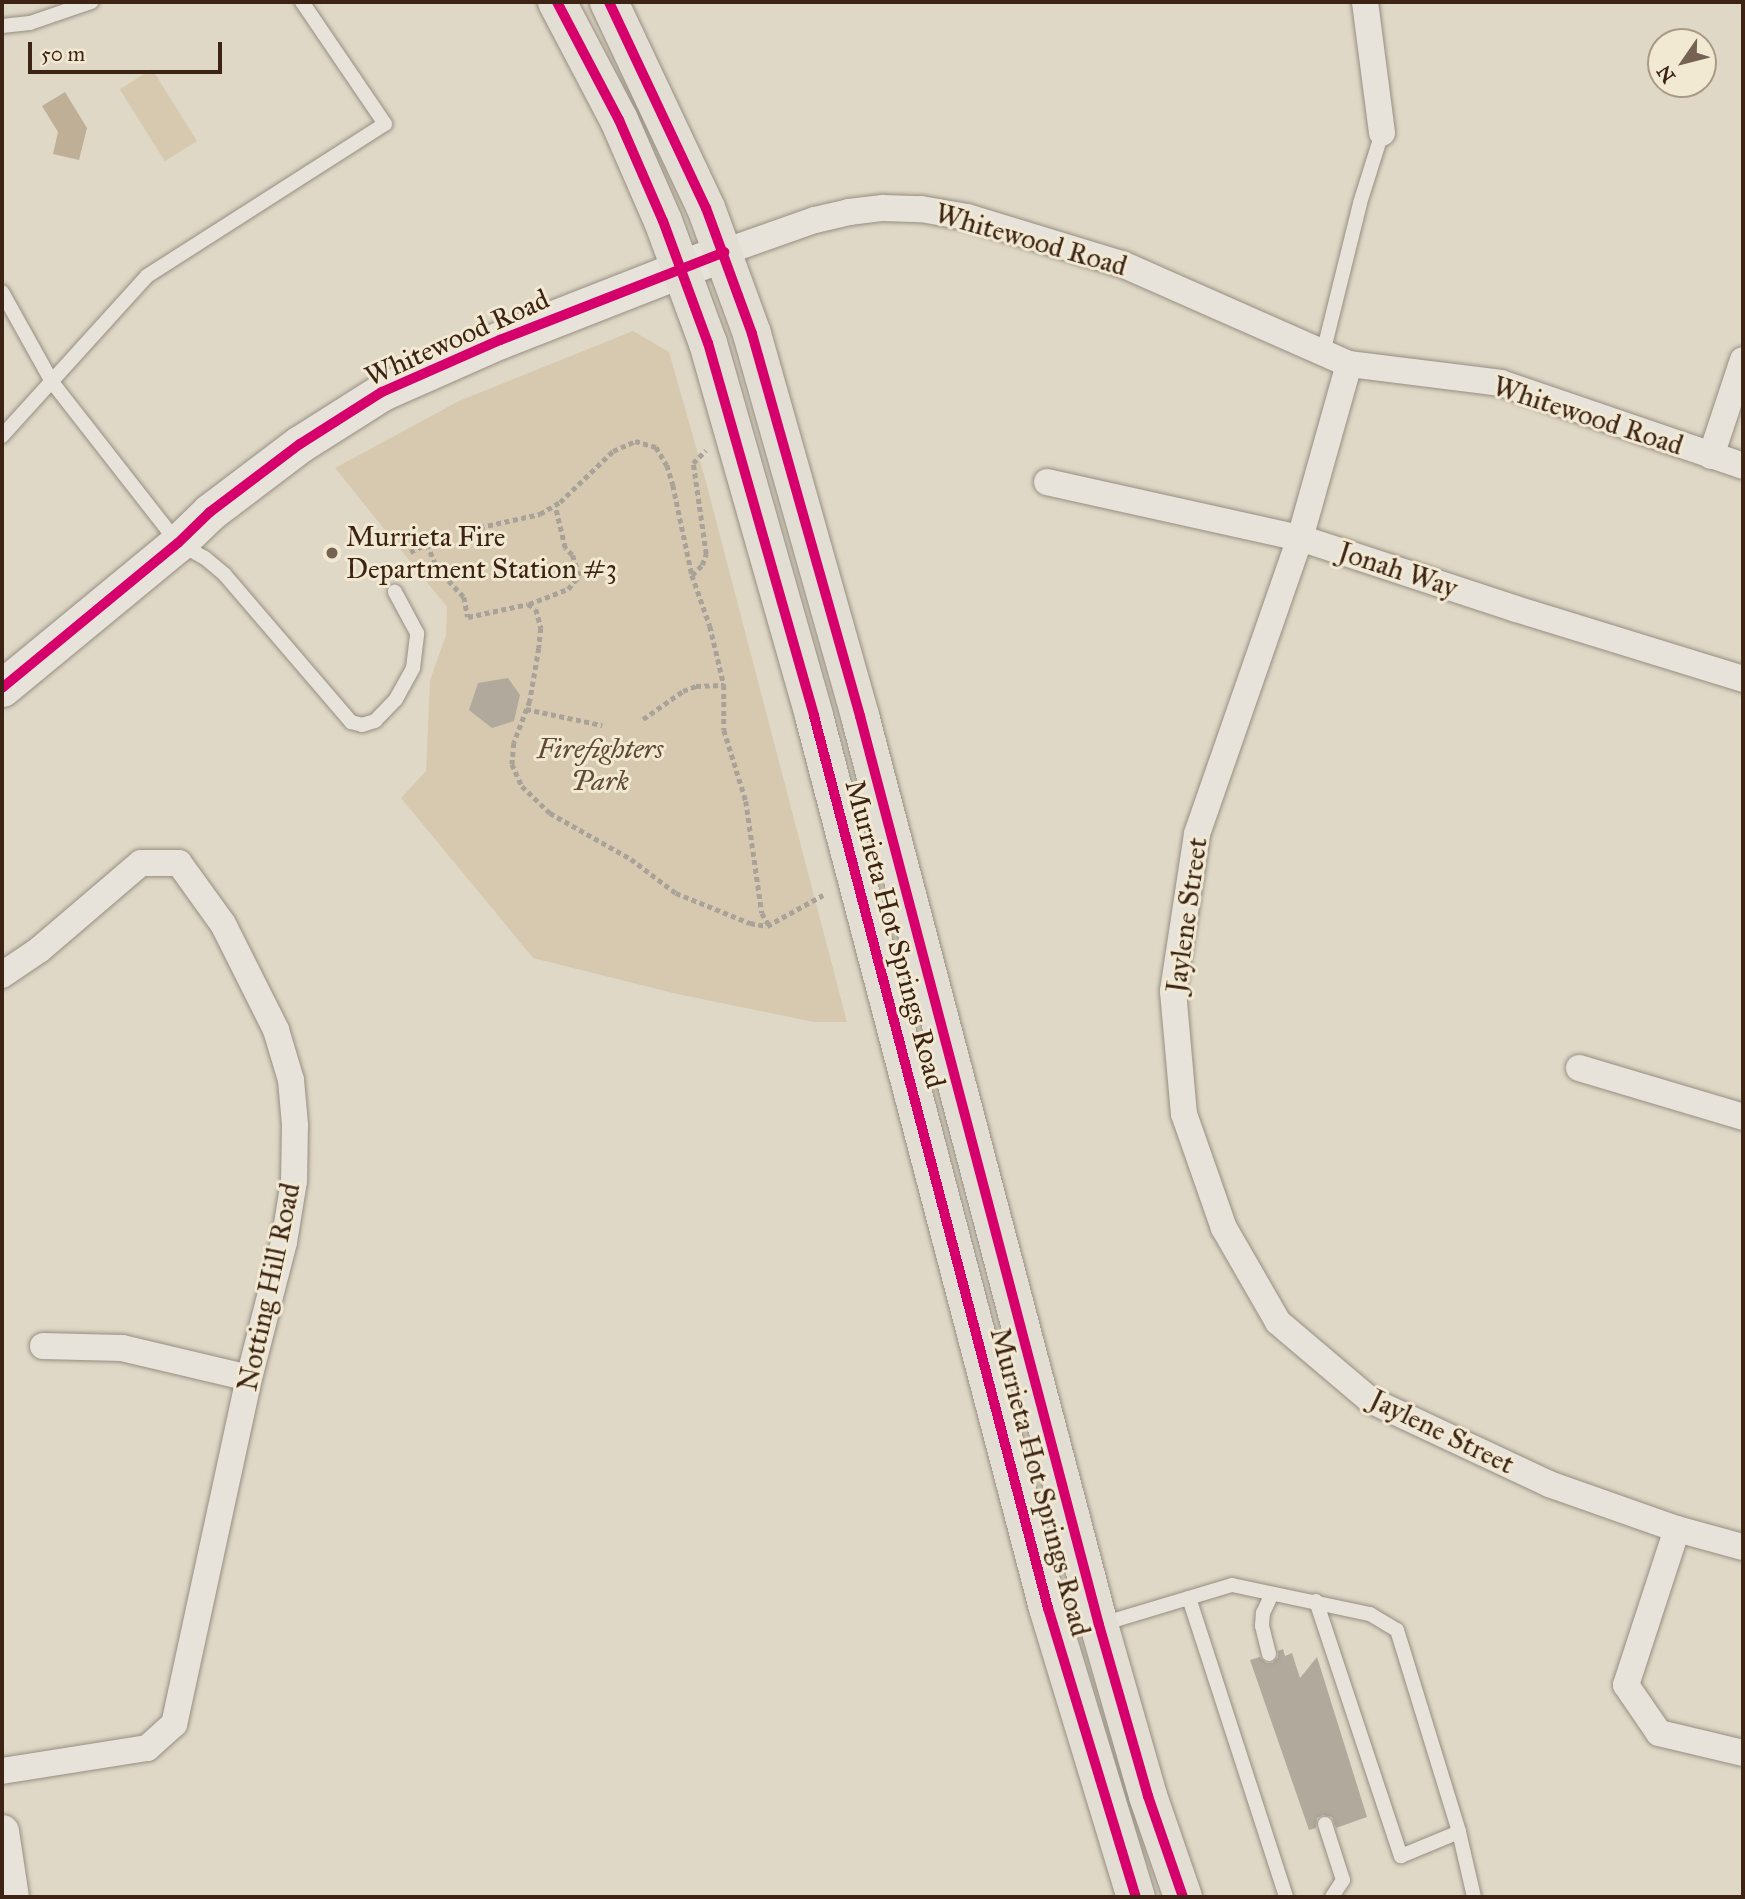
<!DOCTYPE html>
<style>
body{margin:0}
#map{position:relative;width:1745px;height:1899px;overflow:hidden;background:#e0d8c6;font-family:"IM FELL Great Primer",serif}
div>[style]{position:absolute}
.green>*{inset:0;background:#d6c9b0;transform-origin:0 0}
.water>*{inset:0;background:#beaf96}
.building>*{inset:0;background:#b0a99c}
.path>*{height:4.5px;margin-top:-2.25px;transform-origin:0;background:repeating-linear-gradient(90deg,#a8a299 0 5px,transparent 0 8.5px)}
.roads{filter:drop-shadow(0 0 2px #968e82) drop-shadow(0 0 2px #968e82)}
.service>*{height:14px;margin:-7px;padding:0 7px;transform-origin:7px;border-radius:7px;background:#e7e3da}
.minor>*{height:26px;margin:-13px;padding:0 13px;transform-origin:13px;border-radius:13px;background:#e7e3da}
.tertiary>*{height:33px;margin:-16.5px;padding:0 16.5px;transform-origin:16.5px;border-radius:16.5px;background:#e7e3da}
.secondary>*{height:37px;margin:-18.5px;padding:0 18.5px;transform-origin:18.5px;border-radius:18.5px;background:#e7e3da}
.primary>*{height:38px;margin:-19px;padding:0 19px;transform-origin:19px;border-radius:19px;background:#e3ded3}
.cycleway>*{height:10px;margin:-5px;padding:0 5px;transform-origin:5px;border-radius:5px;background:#d6006c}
.dots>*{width:19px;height:19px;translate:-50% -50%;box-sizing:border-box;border:4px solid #f2e9d3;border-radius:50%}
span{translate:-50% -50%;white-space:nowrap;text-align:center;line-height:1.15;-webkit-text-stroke:6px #f2e9d3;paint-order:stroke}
.street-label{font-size:28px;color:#3c2313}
.poi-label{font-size:28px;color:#3c2313}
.left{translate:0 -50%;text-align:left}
.park-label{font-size:28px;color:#604a36;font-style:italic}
.frame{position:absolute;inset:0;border:4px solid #3c2313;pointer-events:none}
.north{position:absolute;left:1647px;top:28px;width:70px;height:70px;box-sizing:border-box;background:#f2e9d3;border:2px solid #a99a86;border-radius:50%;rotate:235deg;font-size:19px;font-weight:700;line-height:28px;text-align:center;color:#3c2313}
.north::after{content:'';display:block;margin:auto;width:24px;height:32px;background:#756252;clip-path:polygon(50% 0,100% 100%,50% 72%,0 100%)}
.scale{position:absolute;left:28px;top:42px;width:194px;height:32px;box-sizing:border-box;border:4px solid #3c2313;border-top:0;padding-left:9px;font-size:21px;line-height:24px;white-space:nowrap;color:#3c2313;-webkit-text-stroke:5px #f2e9d3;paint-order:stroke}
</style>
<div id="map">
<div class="green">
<i style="left:152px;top:69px;width:85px;height:38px;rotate:58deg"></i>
<i style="clip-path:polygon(633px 331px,669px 352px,706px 482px,847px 1022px,814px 1022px,677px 994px,533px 958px,401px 798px,426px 771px,430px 680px,446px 635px,447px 607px,335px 468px,459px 401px)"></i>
</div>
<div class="water">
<i style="clip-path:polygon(65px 92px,87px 128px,79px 160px,53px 154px,58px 132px,42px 106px)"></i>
</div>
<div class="building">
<i style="clip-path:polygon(508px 678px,520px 695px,514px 721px,492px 728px,469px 710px,478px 683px)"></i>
<i style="clip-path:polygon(1283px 1649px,1285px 1656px,1292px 1653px,1300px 1678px,1317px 1657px,1367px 1817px,1336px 1828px,1332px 1817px,1323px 1815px,1317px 1818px,1316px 1828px,1309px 1830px,1250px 1660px,1260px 1657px,1266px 1663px,1272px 1663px,1278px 1657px,1278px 1651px)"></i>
</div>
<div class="path">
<i style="left:463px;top:531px;width:79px;rotate:-12.4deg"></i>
<i style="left:540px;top:514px;width:23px;rotate:-31deg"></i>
<i style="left:560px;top:502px;width:74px;rotate:-43.9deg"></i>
<i style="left:613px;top:451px;width:24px;rotate:-24deg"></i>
<i style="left:635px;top:441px;width:22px;rotate:16deg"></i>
<i style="left:656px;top:447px;width:21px;rotate:59deg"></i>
<i style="left:667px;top:465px;width:21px;rotate:73deg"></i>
<i style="left:673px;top:485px;width:92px;rotate:78.1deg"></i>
<i style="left:692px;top:575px;width:54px;rotate:70.6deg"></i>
<i style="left:710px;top:626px;width:61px;rotate:76.7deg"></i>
<i style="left:410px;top:552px;width:19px;rotate:-25deg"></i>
<i style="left:427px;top:544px;width:26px;rotate:67deg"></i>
<i style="left:437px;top:568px;width:40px;rotate:47deg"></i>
<i style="left:464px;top:597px;width:20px;rotate:79deg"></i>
<i style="left:468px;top:617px;width:61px;rotate:-12.2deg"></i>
<i style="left:528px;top:604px;width:9px;rotate:32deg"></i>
<i style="left:536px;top:609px;width:20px;rotate:75deg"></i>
<i style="left:541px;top:628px;width:20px;rotate:96deg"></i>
<i style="left:539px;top:648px;width:54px;rotate:99.6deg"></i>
<i style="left:530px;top:701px;width:45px;rotate:110.9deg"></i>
<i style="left:514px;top:743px;width:21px;rotate:95deg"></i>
<i style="left:512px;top:764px;width:24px;rotate:66deg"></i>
<i style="left:522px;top:786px;width:39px;rotate:44deg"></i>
<i style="left:550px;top:813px;width:93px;rotate:29.6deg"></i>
<i style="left:631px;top:859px;width:56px;rotate:37.1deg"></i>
<i style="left:676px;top:893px;width:80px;rotate:22.1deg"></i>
<i style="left:750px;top:923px;width:17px;rotate:10deg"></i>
<i style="left:767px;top:926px;width:64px;rotate:-29deg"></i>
<i style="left:692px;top:575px;width:14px;rotate:-45deg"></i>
<i style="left:702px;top:565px;width:12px;rotate:-70deg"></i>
<i style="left:706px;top:554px;width:92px;rotate:-98.1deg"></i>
<i style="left:693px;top:463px;width:18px;rotate:-45deg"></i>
<i style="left:529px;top:604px;width:42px;rotate:-21deg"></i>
<i style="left:568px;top:589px;width:17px;rotate:-50deg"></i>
<i style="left:579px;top:576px;width:22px;rotate:-108deg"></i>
<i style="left:572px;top:555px;width:10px;rotate:-135deg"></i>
<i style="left:565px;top:548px;width:43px;rotate:-103.4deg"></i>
<i style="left:526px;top:709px;width:78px;rotate:11.9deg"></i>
<i style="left:643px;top:719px;width:49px;rotate:-35deg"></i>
<i style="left:683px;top:691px;width:14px;rotate:-21deg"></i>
<i style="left:696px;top:686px;width:28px;rotate:-2deg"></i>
<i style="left:724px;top:685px;width:45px;rotate:90deg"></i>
<i style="left:724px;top:730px;width:74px;rotate:72.8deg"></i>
<i style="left:746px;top:801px;width:113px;rotate:81.9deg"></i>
<i style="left:762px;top:913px;width:14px;rotate:60deg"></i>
</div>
<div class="roads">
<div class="service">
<i style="left:2px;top:26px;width:28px;rotate:-6deg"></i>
<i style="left:30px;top:23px;width:65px;rotate:-19deg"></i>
<i style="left:2px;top:292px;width:103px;rotate:60.9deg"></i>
<i style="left:52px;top:382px;width:204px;rotate:52deg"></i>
<i style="left:178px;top:543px;width:31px;rotate:29deg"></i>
<i style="left:205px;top:558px;width:26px;rotate:40deg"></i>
<i style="left:225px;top:575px;width:194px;rotate:49.4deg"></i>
<i style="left:351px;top:722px;width:11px;rotate:15deg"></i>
<i style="left:362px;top:725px;width:14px;rotate:-17deg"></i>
<i style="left:375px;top:721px;width:30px;rotate:-46deg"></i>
<i style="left:396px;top:699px;width:35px;rotate:-61deg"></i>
<i style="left:413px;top:668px;width:35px;rotate:-83deg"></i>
<i style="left:417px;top:633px;width:47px;rotate:-118.2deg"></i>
<i style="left:1323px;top:353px;width:154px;rotate:-76.1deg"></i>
<i style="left:1360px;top:203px;width:73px;rotate:-72.6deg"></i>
<i style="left:2px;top:436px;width:216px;rotate:-47.8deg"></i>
<i style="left:147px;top:276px;width:282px;rotate:-32.6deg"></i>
<i style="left:385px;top:124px;width:148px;rotate:-124.2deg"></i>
<i style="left:1189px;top:1598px;width:314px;rotate:72deg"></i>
<i style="left:1316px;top:1601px;width:269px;rotate:71.6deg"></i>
<i style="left:1401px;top:1856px;width:63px;rotate:-22.5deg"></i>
<i style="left:1102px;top:1624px;width:136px;rotate:-16.7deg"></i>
<i style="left:1232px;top:1585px;width:141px;rotate:11.9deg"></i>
<i style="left:1370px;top:1614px;width:31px;rotate:31deg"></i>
<i style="left:1397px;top:1630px;width:211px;rotate:72.9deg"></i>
<i style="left:1459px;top:1832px;width:67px;rotate:77deg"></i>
<i style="left:1269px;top:1654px;width:29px;rotate:-104deg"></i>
<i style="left:1262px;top:1626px;width:13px;rotate:-86deg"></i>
<i style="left:1263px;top:1613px;width:21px;rotate:-65deg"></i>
<i style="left:1325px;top:1824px;width:59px;rotate:72.2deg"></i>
<i style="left:1343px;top:1880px;width:20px;rotate:123deg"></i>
</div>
<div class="minor">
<i style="left:1365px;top:2px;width:132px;rotate:82.6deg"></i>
<i style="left:724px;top:252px;width:96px;rotate:-19.4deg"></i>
<i style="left:815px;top:220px;width:35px;rotate:-13deg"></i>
<i style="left:849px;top:212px;width:34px;rotate:-7deg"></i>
<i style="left:883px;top:208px;width:38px;rotate:2deg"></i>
<i style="left:921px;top:209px;width:47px;rotate:9.9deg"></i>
<i style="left:967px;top:217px;width:162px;rotate:16.9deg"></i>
<i style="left:1122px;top:264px;width:248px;rotate:23.8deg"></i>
<i style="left:1349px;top:364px;width:153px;rotate:7.1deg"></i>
<i style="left:1501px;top:383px;width:256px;rotate:18.9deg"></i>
<i style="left:1349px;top:364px;width:181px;rotate:105.7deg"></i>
<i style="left:1300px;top:538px;width:313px;rotate:109.2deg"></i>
<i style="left:1197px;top:834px;width:159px;rotate:98.7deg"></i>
<i style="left:1173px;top:991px;width:123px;rotate:84.9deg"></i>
<i style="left:1184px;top:1114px;width:121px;rotate:70.7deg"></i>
<i style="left:1224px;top:1228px;width:108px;rotate:60.1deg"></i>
<i style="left:1278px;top:1322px;width:121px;rotate:40.3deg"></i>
<i style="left:1370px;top:1400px;width:198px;rotate:25.1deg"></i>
<i style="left:1549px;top:1484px;width:136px;rotate:19.4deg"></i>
<i style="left:1677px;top:1529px;width:68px;rotate:15.3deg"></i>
<i style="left:1711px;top:456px;width:101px;rotate:-71.6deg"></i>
<i style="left:1047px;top:482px;width:259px;rotate:12.5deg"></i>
<i style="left:1300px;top:538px;width:227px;rotate:18.2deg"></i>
<i style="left:1516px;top:609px;width:238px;rotate:17.1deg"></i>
<i style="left:2px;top:975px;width:45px;rotate:-34deg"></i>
<i style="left:39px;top:950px;width:134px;rotate:-40.5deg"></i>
<i style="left:141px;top:863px;width:38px"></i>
<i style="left:179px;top:863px;width:75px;rotate:54.2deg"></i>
<i style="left:223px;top:924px;width:119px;rotate:63.4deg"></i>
<i style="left:276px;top:1030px;width:52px;rotate:73.3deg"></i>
<i style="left:291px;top:1080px;width:45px;rotate:84.9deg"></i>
<i style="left:295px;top:1125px;width:56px;rotate:91deg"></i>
<i style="left:294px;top:1181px;width:62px;rotate:99.3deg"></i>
<i style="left:284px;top:1242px;width:140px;rotate:104.4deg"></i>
<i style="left:249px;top:1378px;width:354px;rotate:102.2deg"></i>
<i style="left:174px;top:1724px;width:36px;rotate:138deg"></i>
<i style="left:147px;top:1748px;width:147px;rotate:171deg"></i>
<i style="left:1579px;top:1068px;width:171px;rotate:16.6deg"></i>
<i style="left:43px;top:1346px;width:79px;rotate:1.5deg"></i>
<i style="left:122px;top:1348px;width:130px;rotate:13.3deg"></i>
<i style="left:1677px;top:1529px;width:164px;rotate:108.1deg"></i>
<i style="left:1626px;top:1685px;width:58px;rotate:55.5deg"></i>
<i style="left:1659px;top:1733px;width:86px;rotate:13.4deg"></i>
</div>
<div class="tertiary">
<i style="left:2px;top:1831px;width:67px;rotate:81.4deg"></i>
</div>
<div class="secondary">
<i style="left:2px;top:688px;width:228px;rotate:-39.5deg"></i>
<i style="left:178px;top:543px;width:45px;rotate:-44.1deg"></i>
<i style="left:210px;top:512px;width:113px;rotate:-37.1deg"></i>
<i style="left:300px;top:444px;width:97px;rotate:-32.4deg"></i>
<i style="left:382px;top:392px;width:129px;rotate:-23.8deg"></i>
<i style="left:500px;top:340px;width:241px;rotate:-21.4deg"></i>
</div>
<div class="primary">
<i style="left:557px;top:2px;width:133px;rotate:62.3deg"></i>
<i style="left:619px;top:120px;width:110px;rotate:66.5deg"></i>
<i style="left:663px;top:221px;width:130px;rotate:69.8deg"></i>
<i style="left:708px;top:343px;width:388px;rotate:74.1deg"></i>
<i style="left:814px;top:716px;width:922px;rotate:75.3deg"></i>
<i style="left:1048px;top:1608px;width:302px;rotate:73.1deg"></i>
<i style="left:609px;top:2px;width:228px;rotate:64.8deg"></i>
<i style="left:706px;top:208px;width:134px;rotate:69.9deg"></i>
<i style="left:752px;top:334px;width:397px;rotate:74.2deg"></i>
<i style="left:860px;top:716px;width:940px;rotate:75.27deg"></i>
<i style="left:1099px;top:1625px;width:178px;rotate:74deg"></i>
<i style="left:1148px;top:1796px;width:107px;rotate:70.9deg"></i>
</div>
</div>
<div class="cycleway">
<i style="left:557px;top:2px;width:133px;rotate:62.3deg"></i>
<i style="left:619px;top:120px;width:110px;rotate:66.5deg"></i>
<i style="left:663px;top:221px;width:130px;rotate:69.8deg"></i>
<i style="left:708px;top:343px;width:388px;rotate:74.1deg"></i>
<i style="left:814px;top:716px;width:922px;rotate:75.3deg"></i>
<i style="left:1048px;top:1608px;width:302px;rotate:73.1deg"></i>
<i style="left:609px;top:2px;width:228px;rotate:64.8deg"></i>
<i style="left:706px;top:208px;width:134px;rotate:69.9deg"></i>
<i style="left:752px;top:334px;width:397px;rotate:74.2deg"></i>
<i style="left:860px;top:716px;width:940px;rotate:75.27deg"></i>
<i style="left:1099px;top:1625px;width:178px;rotate:74deg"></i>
<i style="left:1148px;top:1796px;width:107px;rotate:70.9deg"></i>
<i style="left:2px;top:688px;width:228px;rotate:-39.5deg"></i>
<i style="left:178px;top:543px;width:45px;rotate:-44.1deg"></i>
<i style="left:210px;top:512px;width:113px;rotate:-37.1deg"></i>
<i style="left:300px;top:444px;width:97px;rotate:-32.4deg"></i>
<i style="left:382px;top:392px;width:129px;rotate:-23.8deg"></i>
<i style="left:500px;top:340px;width:241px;rotate:-21.4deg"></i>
</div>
<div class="dots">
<i style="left:332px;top:553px;background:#756252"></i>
</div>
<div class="street-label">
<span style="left:1031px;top:240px;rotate:16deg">Whitewood Road</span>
<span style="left:457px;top:338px;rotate:-24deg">Whitewood Road</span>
<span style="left:1588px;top:416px;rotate:18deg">Whitewood Road</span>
<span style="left:1398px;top:570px;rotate:18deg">Jonah Way</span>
<span style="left:1187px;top:915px;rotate:-82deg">Jaylene Street</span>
<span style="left:895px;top:934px;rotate:75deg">Murrieta Hot Springs Road</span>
<span style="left:269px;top:1287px;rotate:-78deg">Notting Hill Road</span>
<span style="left:1442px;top:1432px;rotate:26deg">Jaylene Street</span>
<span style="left:1040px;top:1482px;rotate:75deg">Murrieta Hot Springs Road</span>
</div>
<div class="poi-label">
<span class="left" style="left:346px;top:553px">Murrieta Fire<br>Department Station #3</span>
</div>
<div class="park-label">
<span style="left:600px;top:765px">Firefighters<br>Park</span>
</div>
<div class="frame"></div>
<div class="north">N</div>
<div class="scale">50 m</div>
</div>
